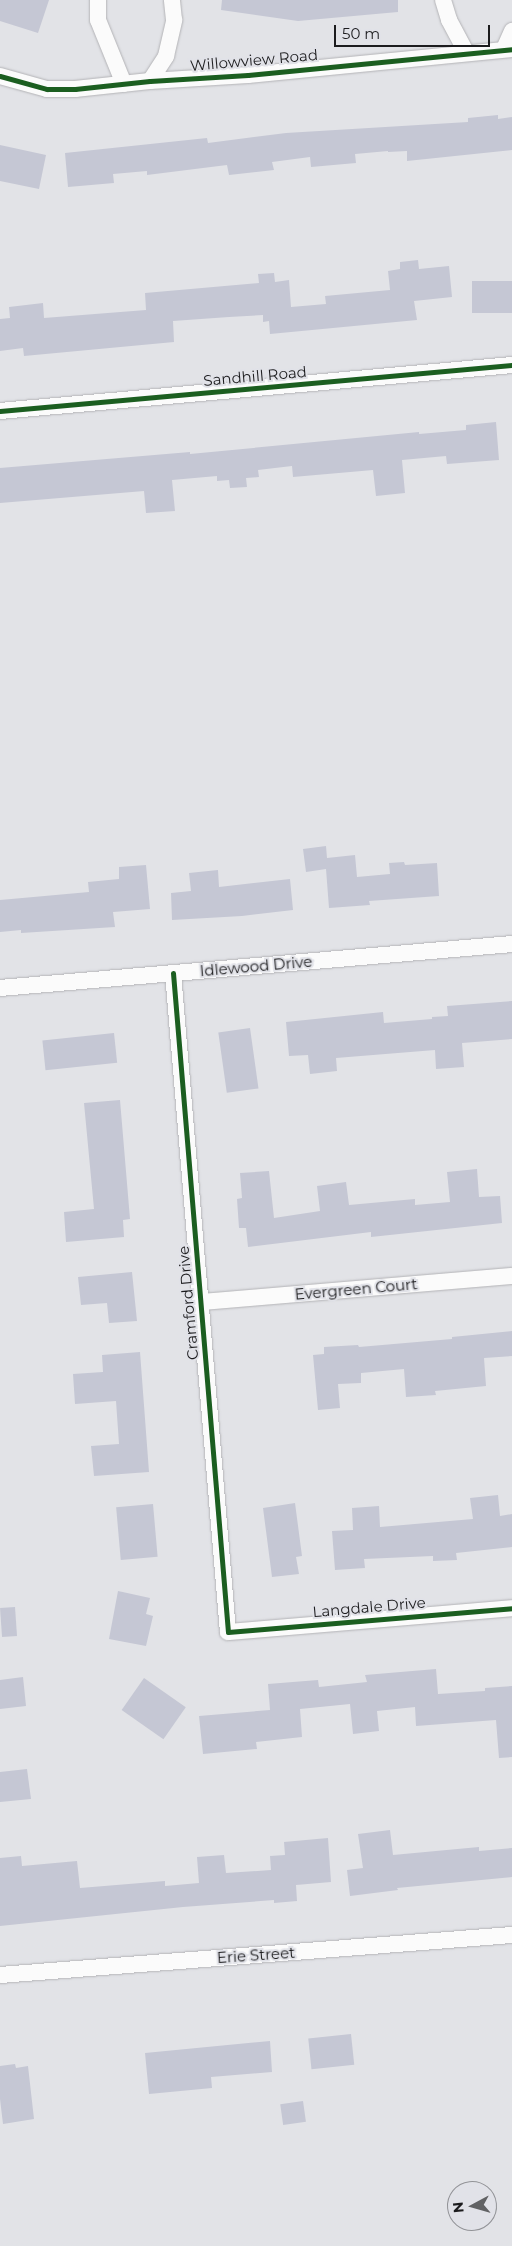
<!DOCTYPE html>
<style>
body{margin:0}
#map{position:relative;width:512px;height:2246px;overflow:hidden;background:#e2e3e7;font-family:Montserrat,sans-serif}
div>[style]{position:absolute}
.building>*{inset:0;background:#c5c7d4;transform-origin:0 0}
.roads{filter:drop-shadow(0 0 1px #b3b3b6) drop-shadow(0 0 1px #b3b3b6)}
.street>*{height:16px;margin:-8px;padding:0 8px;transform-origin:8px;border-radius:8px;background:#fbfbfb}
.cycleway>*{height:5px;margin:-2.5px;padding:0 2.5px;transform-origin:2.5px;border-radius:2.5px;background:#1b5e20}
span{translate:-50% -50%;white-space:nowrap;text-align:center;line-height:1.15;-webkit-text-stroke:4px #e1e2e8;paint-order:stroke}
.street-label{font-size:15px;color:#1c1c1e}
.north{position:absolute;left:447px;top:2181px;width:50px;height:50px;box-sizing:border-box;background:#e1e2e8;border:1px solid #929397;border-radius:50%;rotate:264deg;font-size:14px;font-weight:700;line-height:20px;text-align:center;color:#1c1c1e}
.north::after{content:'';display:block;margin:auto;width:18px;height:22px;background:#616264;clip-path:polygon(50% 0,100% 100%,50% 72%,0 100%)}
.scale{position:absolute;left:334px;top:25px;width:156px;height:22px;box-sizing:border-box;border:2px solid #1c1c1e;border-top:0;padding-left:6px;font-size:15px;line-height:18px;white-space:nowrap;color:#1c1c1e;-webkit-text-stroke:4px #e1e2e8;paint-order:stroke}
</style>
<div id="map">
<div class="building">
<i style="clip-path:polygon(0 0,49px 0,38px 33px,0 21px)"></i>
<i style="clip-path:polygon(222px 0,398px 0,398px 12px,298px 21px,221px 10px)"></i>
<i style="clip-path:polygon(498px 115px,498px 119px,512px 117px,512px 150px,407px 161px,407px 151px,388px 152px,388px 151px,355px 154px,356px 163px,311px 167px,310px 157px,272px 162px,274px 170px,229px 175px,227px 165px,147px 175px,147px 171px,113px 174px,114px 183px,68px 187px,65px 153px,207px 138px,208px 143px,286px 133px,468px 122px,468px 118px)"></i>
<i style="clip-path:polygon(0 145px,46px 155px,39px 189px,0 181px)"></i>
<i style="clip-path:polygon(418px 260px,419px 269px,449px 266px,452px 297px,414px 301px,417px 320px,270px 334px,269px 321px,263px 322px,263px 315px,229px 317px,173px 321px,174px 342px,24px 356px,23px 348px,0 351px,0 319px,10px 318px,9px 307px,43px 303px,44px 318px,146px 310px,145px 293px,259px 283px,258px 274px,274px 273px,275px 282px,289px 280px,291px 307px,326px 304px,325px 296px,390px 290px,388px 271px,400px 269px,400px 262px)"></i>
<i style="left:512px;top:281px;width:32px;height:40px;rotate:90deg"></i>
<i style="clip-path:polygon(496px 422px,499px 460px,447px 464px,446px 456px,402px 460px,405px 493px,376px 496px,373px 470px,293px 477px,292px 466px,258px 470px,259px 477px,246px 478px,247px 487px,230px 488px,229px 480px,217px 481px,217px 476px,172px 480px,175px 511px,146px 513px,144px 491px,0 503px,0 468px,190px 452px,190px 454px,419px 432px,419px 434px,466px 430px,466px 425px)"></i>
<i style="clip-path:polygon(326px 846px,327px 858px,355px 855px,357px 877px,390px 874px,389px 863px,404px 862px,405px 865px,437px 863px,439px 896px,369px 901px,370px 905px,329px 908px,326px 869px,306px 872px,303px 849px)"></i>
<i style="clip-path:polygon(146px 865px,150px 909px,113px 912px,115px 927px,21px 933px,21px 930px,0 932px,0 900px,89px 892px,88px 882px,119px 879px,119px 867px)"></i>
<i style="clip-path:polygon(218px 870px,219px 887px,290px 879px,293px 910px,242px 916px,172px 920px,171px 893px,191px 891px,189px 873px)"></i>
<i style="clip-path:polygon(512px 1001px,512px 1039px,462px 1043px,464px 1067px,436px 1069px,435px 1050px,336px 1058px,337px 1071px,310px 1074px,308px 1055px,289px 1056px,286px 1022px,383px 1012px,384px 1023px,432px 1019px,432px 1017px,448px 1016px,447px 1006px)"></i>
<i style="left:250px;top:1028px;width:61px;height:32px;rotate:82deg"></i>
<i style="left:114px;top:1033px;width:30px;height:72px;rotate:84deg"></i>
<i style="clip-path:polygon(120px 1100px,130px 1219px,123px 1220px,124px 1237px,66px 1242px,64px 1212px,94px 1209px,84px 1103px)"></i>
<i style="clip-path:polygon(477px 1169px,479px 1197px,500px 1196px,502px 1223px,371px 1237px,371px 1232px,248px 1247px,246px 1228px,239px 1228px,237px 1199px,242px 1198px,240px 1173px,269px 1171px,274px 1218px,320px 1211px,317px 1186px,346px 1182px,349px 1205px,415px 1199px,415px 1205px,450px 1202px,447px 1172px)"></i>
<i style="clip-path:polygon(132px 1272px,137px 1321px,109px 1323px,107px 1303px,81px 1305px,78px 1277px)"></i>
<i style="clip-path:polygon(512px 1331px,512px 1356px,484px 1358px,486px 1386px,435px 1391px,436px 1395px,406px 1397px,404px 1369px,361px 1373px,361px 1383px,338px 1384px,340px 1408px,318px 1410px,313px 1355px,324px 1354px,324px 1347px,358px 1345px,359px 1347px,452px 1339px,452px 1337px)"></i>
<i style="clip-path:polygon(140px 1352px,149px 1472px,94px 1476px,91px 1446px,119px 1444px,116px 1401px,75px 1404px,73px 1374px,103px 1372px,102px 1355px)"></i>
<i style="clip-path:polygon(498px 1495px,500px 1516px,512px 1514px,512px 1547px,456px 1553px,457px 1560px,433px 1561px,433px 1556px,364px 1559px,365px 1568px,335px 1570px,332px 1531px,353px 1530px,352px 1508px,379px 1506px,380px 1527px,473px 1519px,470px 1498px)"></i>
<i style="clip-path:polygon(295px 1503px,302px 1556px,296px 1557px,299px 1574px,272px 1577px,263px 1508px)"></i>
<i style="left:153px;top:1504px;width:53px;height:37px;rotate:85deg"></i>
<i style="clip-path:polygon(118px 1591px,150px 1598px,146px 1614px,153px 1616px,146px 1646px,109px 1639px)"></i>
<i style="left:15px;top:1607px;width:29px;height:15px;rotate:86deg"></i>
<i style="clip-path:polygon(436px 1669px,438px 1694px,485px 1691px,485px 1688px,512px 1686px,512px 1757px,499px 1758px,496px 1720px,416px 1726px,415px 1707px,377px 1711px,379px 1731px,353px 1734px,350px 1704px,300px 1709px,302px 1737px,256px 1742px,257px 1749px,203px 1754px,199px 1716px,270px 1710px,268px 1684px,318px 1680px,319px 1687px,367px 1682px,365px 1675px)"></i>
<i style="clip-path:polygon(23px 1677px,26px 1706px,0 1709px,0 1680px)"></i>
<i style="left:144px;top:1678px;width:51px;height:39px;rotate:35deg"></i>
<i style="clip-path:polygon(27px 1769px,31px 1799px,0 1802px,0 1772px)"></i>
<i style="clip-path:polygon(390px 1830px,393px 1855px,479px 1847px,479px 1851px,512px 1848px,512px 1877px,397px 1888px,398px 1890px,350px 1896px,347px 1870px,363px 1868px,358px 1834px)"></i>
<i style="clip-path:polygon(328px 1838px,331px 1882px,296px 1885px,297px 1901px,274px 1903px,274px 1900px,183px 1907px,0 1926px,0 1858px,21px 1856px,22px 1866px,77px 1861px,80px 1888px,165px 1881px,165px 1886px,199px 1883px,197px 1857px,224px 1855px,226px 1873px,271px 1870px,270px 1856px,285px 1855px,284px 1842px)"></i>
<i style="left:351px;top:2034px;width:31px;height:43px;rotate:84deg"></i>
<i style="clip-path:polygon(270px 2041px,272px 2072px,211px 2077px,212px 2088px,149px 2094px,145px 2053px)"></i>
<i style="clip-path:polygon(15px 2064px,16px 2068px,28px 2066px,34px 2119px,3px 2124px,0 2099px,0 2066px)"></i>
<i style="left:303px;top:2101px;width:21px;height:23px;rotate:82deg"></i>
</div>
<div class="roads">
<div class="street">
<i style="left:98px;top:0;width:20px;rotate:90deg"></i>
<i style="left:98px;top:20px;width:69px;rotate:67.9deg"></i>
<i style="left:443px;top:0;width:21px;rotate:73deg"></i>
<i style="left:449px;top:20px;width:36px;rotate:62deg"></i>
<i style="left:504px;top:49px;width:20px;rotate:-66deg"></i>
<i style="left:0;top:76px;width:49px;rotate:15.5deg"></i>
<i style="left:47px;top:89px;width:28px"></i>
<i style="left:75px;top:89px;width:75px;rotate:-6.1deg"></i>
<i style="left:150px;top:81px;width:98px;rotate:-3.5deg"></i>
<i style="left:248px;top:75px;width:265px;rotate:-5.6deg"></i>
<i style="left:150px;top:81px;width:30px;rotate:-57deg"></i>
<i style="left:166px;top:56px;width:37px;rotate:-77deg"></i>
<i style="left:174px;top:20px;width:20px;rotate:-96deg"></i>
<i style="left:0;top:411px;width:514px;rotate:-5.13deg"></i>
<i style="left:173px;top:973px;width:661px;rotate:85.23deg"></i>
<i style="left:228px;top:1632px;width:285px;rotate:-4.8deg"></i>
<i style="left:0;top:988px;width:514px;rotate:-4.91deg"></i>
<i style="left:201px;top:1302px;width:312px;rotate:-4.8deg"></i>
<i style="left:0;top:1975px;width:514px;rotate:-4.47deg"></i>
</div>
</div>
<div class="cycleway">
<i style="left:0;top:76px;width:49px;rotate:15.5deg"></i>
<i style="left:47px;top:89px;width:28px"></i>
<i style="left:75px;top:89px;width:75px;rotate:-6.1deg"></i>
<i style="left:150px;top:81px;width:98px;rotate:-3.5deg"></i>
<i style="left:248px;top:75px;width:265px;rotate:-5.6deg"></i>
<i style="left:0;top:411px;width:514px;rotate:-5.13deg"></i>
<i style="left:173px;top:973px;width:661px;rotate:85.23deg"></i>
<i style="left:228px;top:1632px;width:285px;rotate:-4.8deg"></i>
</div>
<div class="street-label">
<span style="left:254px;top:60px;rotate:-5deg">Willowview Road</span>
<span style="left:255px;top:376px;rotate:-5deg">Sandhill Road</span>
<span style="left:256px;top:966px;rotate:-5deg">Idlewood Drive</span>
<span style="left:356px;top:1289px;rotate:-5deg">Evergreen Court</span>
<span style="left:188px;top:1303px;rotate:-95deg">Cramford Drive</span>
<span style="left:369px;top:1607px;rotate:-5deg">Langdale Drive</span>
<span style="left:256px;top:1955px;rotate:-4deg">Erie Street</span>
</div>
<div class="north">N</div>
<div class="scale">50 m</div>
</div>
